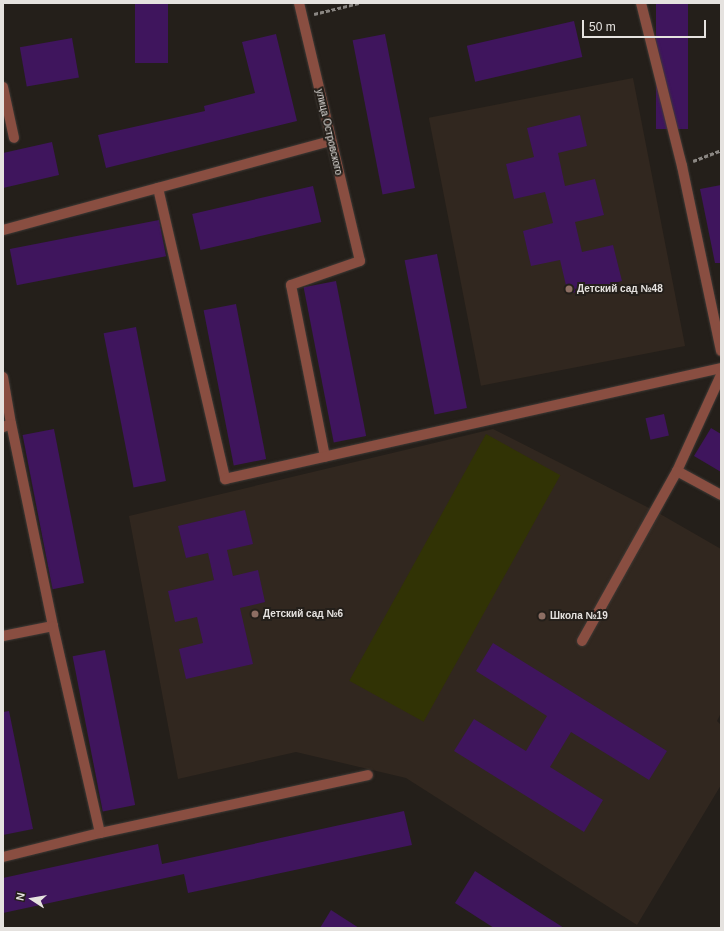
<!DOCTYPE html>
<meta charset="utf-8">
<style>
body{margin:0}
#map{position:relative;width:724px;height:931px;overflow:hidden;background:#241f1a;font-family:Arial,sans-serif}
div>[style]{position:absolute}
.built>*{inset:0;background:#31271f;transform-origin:0 0}
.green>*{inset:0;background:#313305;transform-origin:0 0}
.building>*{inset:0;background:#3f155d;transform-origin:0 0}
.path>*{height:2.5px;margin-top:-1.25px;transform-origin:0;background:repeating-linear-gradient(90deg,#8a8682 0 4px,transparent 0 6px)}
.roads{filter:drop-shadow(0 0 1px #3f3a36) drop-shadow(0 0 1px #3f3a36)}
.lane>*{height:10px;margin:-5px;padding:0 5px;transform-origin:5px;border-radius:5px;background:#894e41}
.dots>*{width:11px;height:11px;translate:-50% -50%;box-sizing:border-box;border:2px solid #241f1a;border-radius:50%}
span{translate:-50% -50%;white-space:nowrap;text-align:center;line-height:1.15;-webkit-text-stroke:4px #241f1a;paint-order:stroke}
.street-label{font-size:10px;color:#e5e2df}
.poi-label{font-size:10px;color:#e5e2df;font-weight:700}
.left{translate:0 -50%;text-align:left}
.frame{position:absolute;inset:0;border:4px solid #e5e2df;pointer-events:none}
.north{position:absolute;left:12px;top:879px;width:40px;height:40px;-webkit-text-stroke:3px #241f1a;paint-order:stroke;rotate:282deg;font-size:11px;font-weight:700;line-height:16px;text-align:center;color:#e5e2df}
.north::after{content:'';display:block;margin:auto;width:14px;height:18px;background:#e5e2df;clip-path:polygon(50% 0,100% 100%,50% 72%,0 100%)}
.scale{position:absolute;left:582px;top:20px;width:124px;height:18px;box-sizing:border-box;border:2px solid #e5e2df;border-top:0;padding-left:5px;font-size:12px;line-height:14px;white-space:nowrap;color:#e5e2df;-webkit-text-stroke:3px #241f1a;paint-order:stroke}
</style>
<div id="map">
<div class="built">
<i style="left:633px;top:78px;width:273px;height:208px;rotate:79deg"></i>
<i style="clip-path:polygon(493px 429px,655px 511px,721px 549px,721px 713px,717px 721px,721px 725px,721px 785px,637px 925px,406px 778px,296px 752px,178px 779px,129px 516px)"></i>
</div>
<div class="green">
<i style="left:486px;top:434px;width:85px;height:282px;rotate:29deg"></i>
</div>
<div class="building">
<i style="left:135px;top:3px;width:33px;height:60px"></i>
<i style="left:656px;top:3px;width:32px;height:126px"></i>
<i style="left:574px;top:21px;width:37px;height:110px;rotate:77deg"></i>
<i style="clip-path:polygon(276px 34px,297px 121px,106px 168px,98px 135px,205px 111px,204px 106px,255px 93px,242px 42px)"></i>
<i style="left:385px;top:34px;width:157px;height:33px;rotate:79deg"></i>
<i style="left:72px;top:38px;width:40px;height:53px;rotate:80deg"></i>
<i style="clip-path:polygon(580px 115px,587px 146px,558px 153px,565px 186px,595px 179px,604px 215px,575px 222px,582px 252px,613px 245px,622px 281px,568px 294px,560px 260px,531px 266px,523px 231px,553px 223px,545px 192px,514px 199px,506px 164px,534px 157px,527px 128px)"></i>
<i style="clip-path:polygon(52px 142px,59px 175px,3px 188px,3px 153px)"></i>
<i style="clip-path:polygon(721px 185px,721px 263px,715px 263px,700px 189px)"></i>
<i style="left:313px;top:186px;width:37px;height:124px;rotate:77deg"></i>
<i style="left:159px;top:220px;width:37px;height:152px;rotate:79deg"></i>
<i style="left:437px;top:254px;width:157px;height:33px;rotate:79deg"></i>
<i style="left:336px;top:281px;width:158px;height:33px;rotate:79deg"></i>
<i style="left:236px;top:304px;width:158px;height:33px;rotate:79deg"></i>
<i style="left:136px;top:327px;width:157px;height:33px;rotate:79deg"></i>
<i style="left:664px;top:414px;width:22px;height:19px;rotate:77deg"></i>
<i style="clip-path:polygon(711px 428px,721px 434px,721px 472px,694px 456px)"></i>
<i style="left:54px;top:429px;width:157px;height:32px;rotate:79deg"></i>
<i style="clip-path:polygon(245px 510px,253px 544px,227px 550px,233px 576px,258px 570px,265px 602px,240px 608px,253px 664px,186px 679px,179px 649px,203px 643px,197px 617px,175px 622px,168px 591px,214px 580px,208px 553px,186px 558px,178px 526px)"></i>
<i style="clip-path:polygon(493px 643px,667px 751px,649px 780px,571px 732px,550px 767px,603px 800px,584px 832px,454px 751px,474px 719px,526px 751px,547px 716px,476px 671px)"></i>
<i style="left:105px;top:650px;width:158px;height:33px;rotate:79deg"></i>
<i style="clip-path:polygon(9px 711px,33px 829px,3px 835px,3px 712px)"></i>
<i style="clip-path:polygon(404px 811px,412px 845px,188px 893px,184px 874px,3px 913px,3px 878px,158px 844px,162px 864px)"></i>
<i style="clip-path:polygon(475px 871px,564px 928px,494px 928px,455px 903px)"></i>
<i style="clip-path:polygon(331px 910px,359px 928px,320px 928px)"></i>
</div>
<div class="path">
<i style="left:314px;top:14px;width:46px;rotate:-13.7deg"></i>
<i style="left:693px;top:161px;width:30px;rotate:-21deg"></i>
</div>
<div class="roads">
<div class="lane">
<i style="left:299px;top:3px;width:265px;rotate:76.7deg"></i>
<i style="left:360px;top:261px;width:73px;rotate:160.8deg"></i>
<i style="left:291px;top:285px;width:175px;rotate:78.8deg"></i>
<i style="left:641px;top:3px;width:168px;rotate:75.9deg"></i>
<i style="left:682px;top:166px;width:189px;rotate:78.1deg"></i>
<i style="left:3px;top:87px;width:52px;rotate:77.8deg"></i>
<i style="left:158px;top:188px;width:299px;rotate:77deg"></i>
<i style="left:225px;top:479px;width:508px;rotate:-12.61deg"></i>
<i style="left:3px;top:230px;width:340px;rotate:-15.2deg"></i>
<i style="left:3px;top:377px;width:48px;rotate:80.3deg"></i>
<i style="left:11px;top:424px;width:9px;rotate:159deg"></i>
<i style="left:677px;top:471px;width:106px;rotate:-65.4deg"></i>
<i style="left:3px;top:636px;width:51px;rotate:-11.3deg"></i>
<i style="left:53px;top:626px;width:206px;rotate:-101.7deg"></i>
<i style="left:582px;top:641px;width:195px;rotate:-60.8deg"></i>
<i style="left:677px;top:471px;width:50px;rotate:28.6deg"></i>
<i style="left:100px;top:833px;width:274px;rotate:-12.2deg"></i>
<i style="left:3px;top:857px;width:100px;rotate:-13.9deg"></i>
<i style="left:100px;top:833px;width:212px;rotate:-102.8deg"></i>
</div>
</div>
<div class="dots">
<i style="left:569px;top:289px;background:#8d6e63"></i>
<i style="left:255px;top:614px;background:#8d6e63"></i>
<i style="left:542px;top:616px;background:#8d6e63"></i>
</div>
<div class="street-label">
<span style="left:329px;top:132px;rotate:77deg">улица Островского</span>
</div>
<div class="poi-label">
<span class="left" style="left:577px;top:289px">Детский сад №48</span>
<span class="left" style="left:263px;top:614px">Детский сад №6</span>
<span class="left" style="left:550px;top:616px">Школа №19</span>
</div>
<div class="frame"></div>
<div class="north">N</div>
<div class="scale">50 m</div>
</div>
